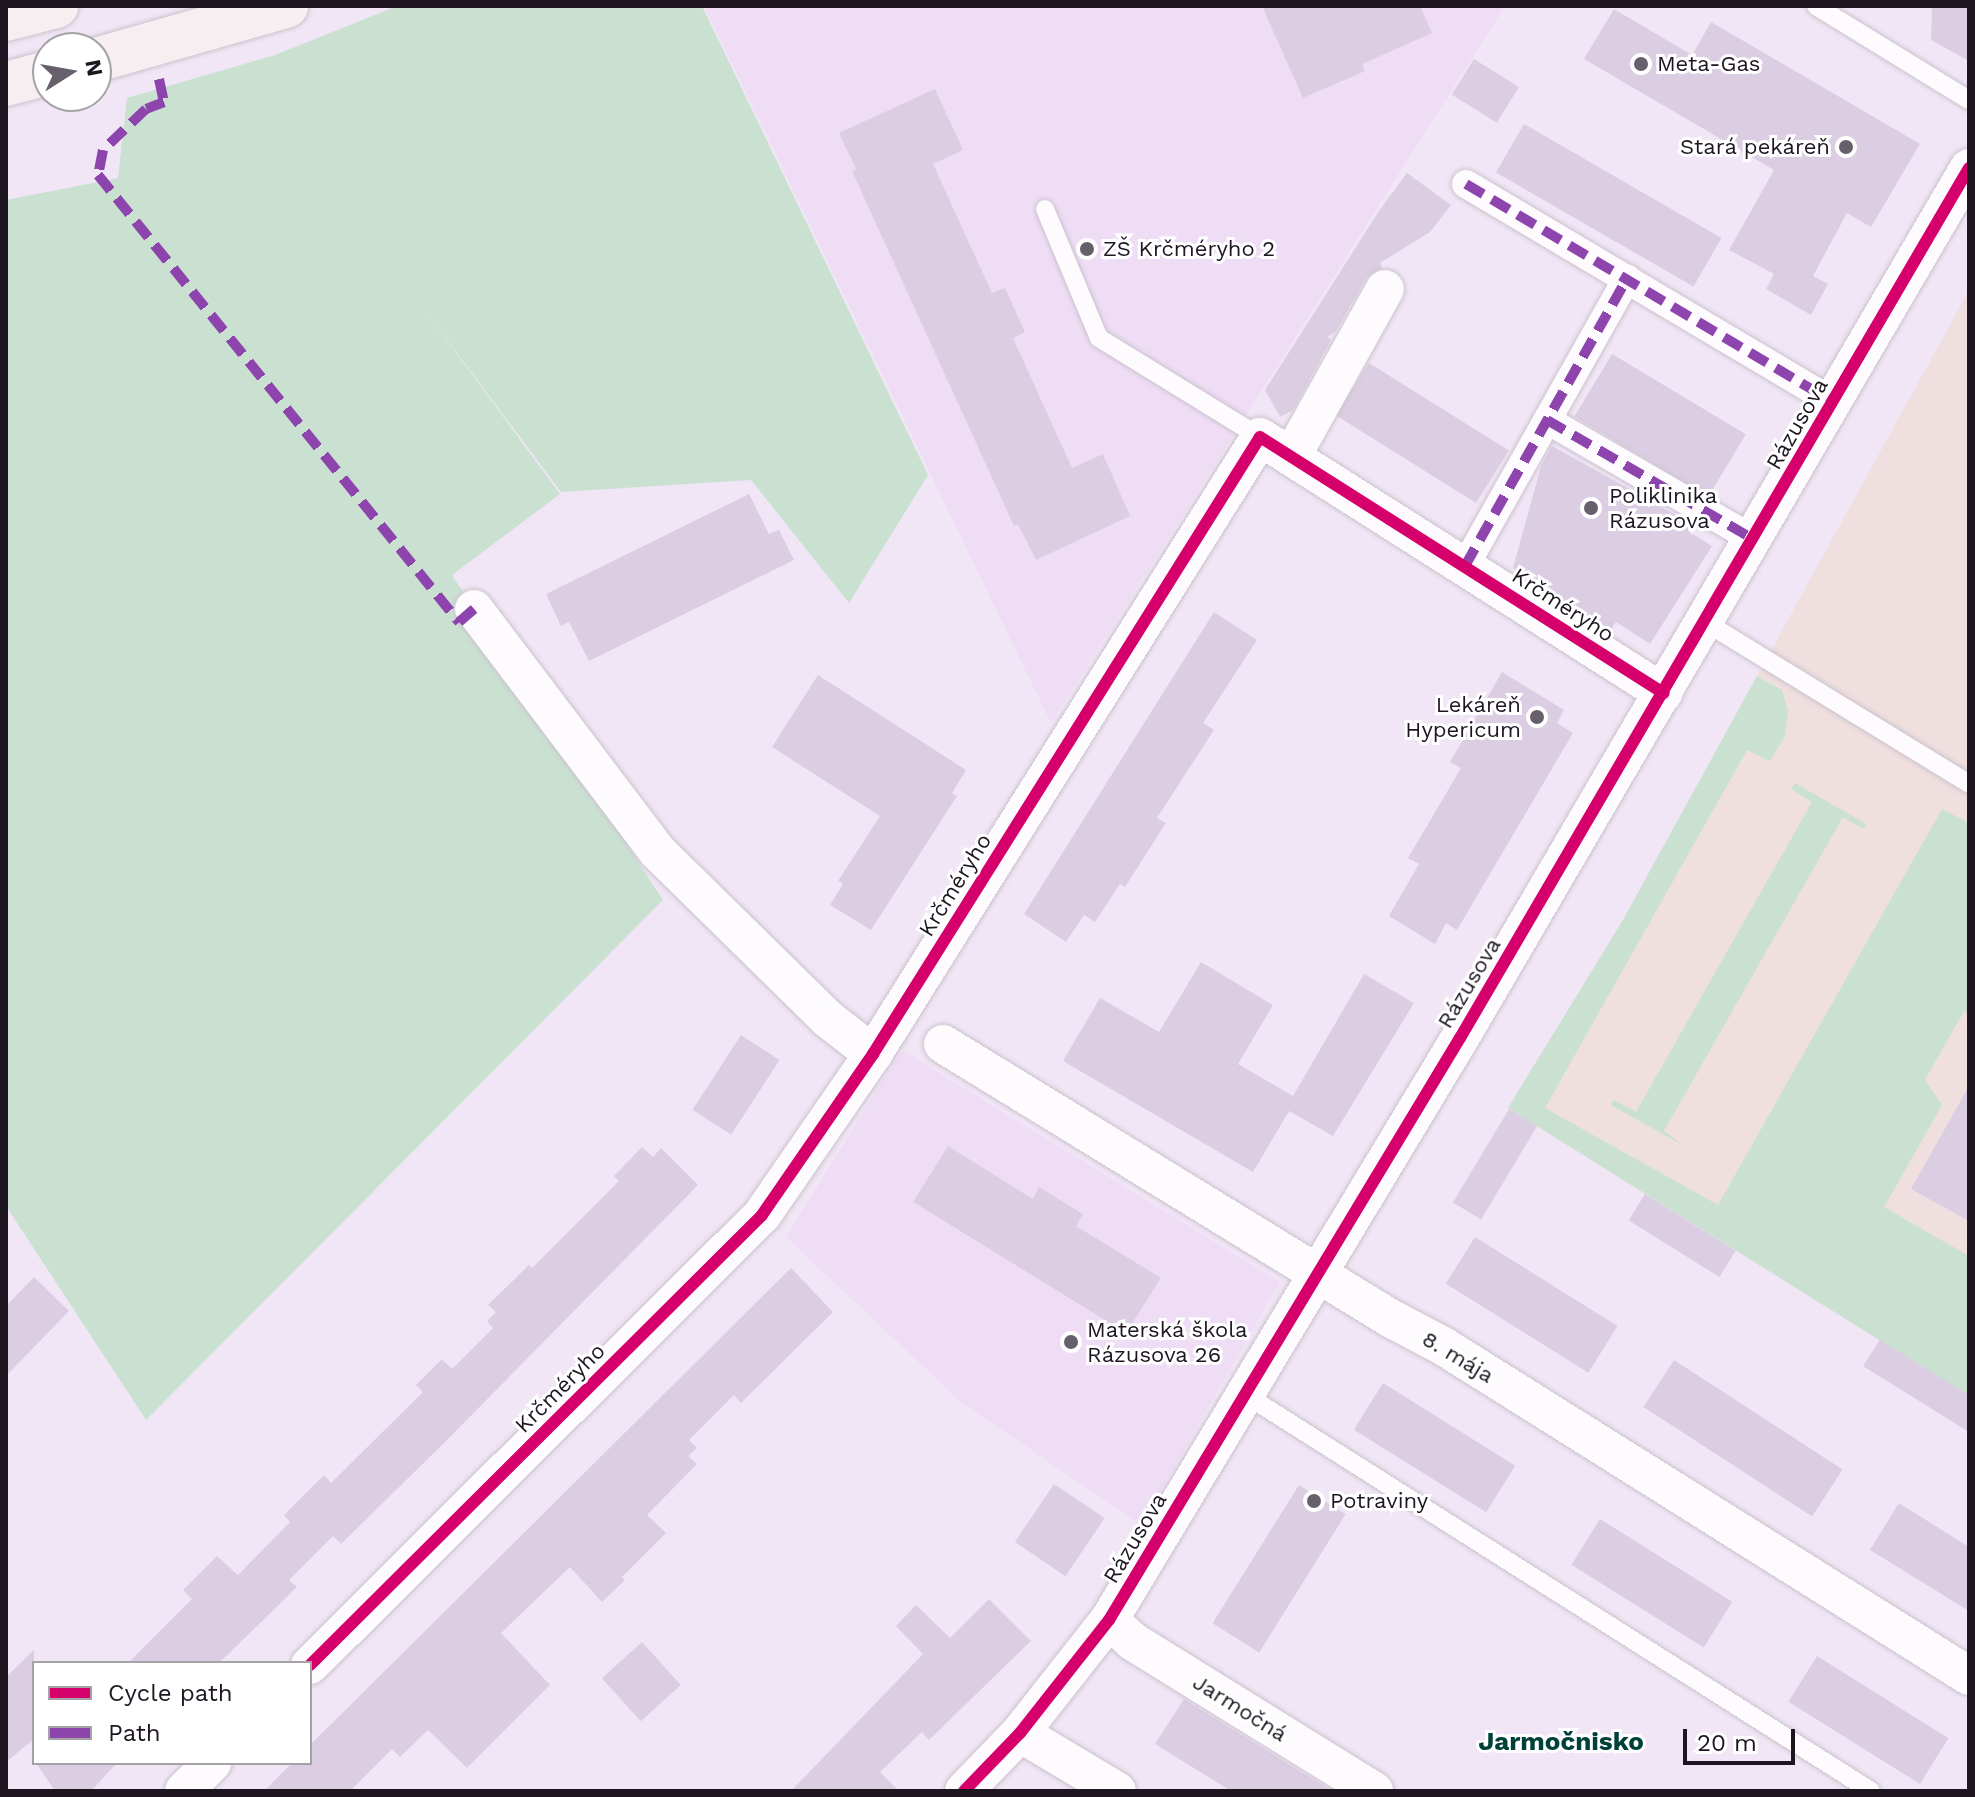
<!DOCTYPE html>
<meta charset="utf-8">
<style>
body{margin:0}
#map{position:relative;width:1975px;height:1797px;overflow:hidden;background:#f1e6f5;font-family:"Work Sans",sans-serif}
div>[style]{position:absolute}
.built>*{inset:0;background:#efddf6}
.medical>*{inset:0;background:#efdfde}
.green>*{inset:0;background:#cae1d2}
.building>*{inset:0;background:#dccee2;transform-origin:0 0}
.roads{filter:drop-shadow(0 0 2px #cbc2ce) drop-shadow(0 0 2px #cbc2ce)}
.service>*{height:18px;margin:-9px;padding:0 9px;transform-origin:9px;border-radius:9px;background:#fdfbfe}
.pedestrian>*{height:28px;margin:-14px;padding:0 14px;transform-origin:14px;border-radius:14px;background:#fdfbfe}
.minor>*{height:38px;margin:-19px;padding:0 19px;transform-origin:19px;border-radius:19px;background:#fdfbfe}
.primary>*{height:44px;margin:-22px;padding:0 22px;transform-origin:22px;border-radius:22px;background:#f7eef1}
.quiet>*{height:10px;margin-top:-5px;transform-origin:0;background:repeating-linear-gradient(90deg,#8e44ad 0 20px,transparent 0 30px)}
.cycleway>*{height:12px;margin:-6px;padding:0 6px;transform-origin:6px;border-radius:6px;background:#d6006c}
.dots>*{width:22px;height:22px;translate:-50% -50%;box-sizing:border-box;border:4px solid #fff;border-radius:50%}
span{translate:-50% -50%;white-space:nowrap;text-align:center;line-height:1.15;-webkit-text-stroke:6px #fff;paint-order:stroke}
.poi-label{font-size:22px;color:#1d1620}
.left{translate:0 -50%;text-align:left}
.right{translate:-100% -50%;text-align:right}
.street-label{font-size:22px;color:#1d1620}
.quarter-label{font-size:26px;color:#00403a;font-weight:700}
.frame{position:absolute;inset:0;border:8px solid #1d1620;pointer-events:none}
.legend{position:absolute;left:32px;top:1661px;width:280px;height:104px;box-sizing:border-box;background:#fff;border:2px solid #a5a2a6;margin:0;padding:10px 14px;list-style:none;font-size:24px;color:#1d1620}
.legend li{display:flex;align-items:center;gap:16px;height:40px}
.legend b{width:40px;border:2px solid #a5a2a6}
.north{position:absolute;left:32px;top:32px;width:80px;height:80px;box-sizing:border-box;background:#fff;border:2px solid #a5a2a6;border-radius:50%;rotate:79deg;font-size:22px;font-weight:700;line-height:32px;text-align:center;color:#1d1620}
.north::after{content:'';display:block;margin:auto;width:28px;height:36px;background:#675f6b;clip-path:polygon(50% 0,100% 100%,50% 72%,0 100%)}
.scale{position:absolute;left:1683px;top:1729px;width:112px;height:36px;box-sizing:border-box;border:4px solid #1d1620;border-top:0;padding-left:10px;font-size:24px;line-height:28px;white-space:nowrap;color:#1d1620;-webkit-text-stroke:6px #fff;paint-order:stroke}
</style>
<div id="map">
<div class="built">
<i style="clip-path:polygon(704px 6px,1505px 6px,1051px 723px)"></i>
<i style="clip-path:polygon(902px 1050px,1280px 1282px,1141px 1525px,961px 1402px,786px 1237px)"></i>
</div>
<div class="medical">
<i style="clip-path:polygon(1969px 290px,1969px 1396px,1508px 1108px,1623px 920px)"></i>
</div>
<div class="green">
<i style="clip-path:polygon(397px 6px,702px 6px,928px 475px,849px 603px,751px 480px,561px 492px,421px 305px,560px 494px,452px 575px,663px 900px,146px 1420px,6px 1206px,6px 200px,118px 178px,127px 98px,275px 55px)"></i>
<i style="clip-path:polygon(1757px 676px,1782px 690px,1788px 711px,1785px 736px,1770px 761px,1747px 750px,1545px 1108px,1718px 1205px,1942px 809px,1969px 823px,1969px 1014px,1964px 1011px,1925px 1080px,1942px 1105px,1884px 1207px,1969px 1256px,1969px 1396px,1508px 1108px,1623px 920px)"></i>
<i style="clip-path:polygon(1795px 783px,1866px 824px,1863px 829px,1843px 817px,1664px 1131px,1684px 1146px,1611px 1105px,1614px 1100px,1636px 1112px,1812px 802px,1791px 789px)"></i>
</div>
<div class="building">
<i style="clip-path:polygon(1262px 6px,1420px 6px,1432px 33px,1362px 64px,1365px 71px,1303px 98px)"></i>
<i style="clip-path:polygon(1932px 6px,1969px 6px,1969px 61px,1931px 40px)"></i>
<i style="clip-path:polygon(1614px 9px,1692px 55px,1711px 22px,1920px 144px,1871px 227px,1847px 213px,1813px 276px,1828px 284px,1811px 315px,1766px 289px,1774px 274px,1729px 250px,1774px 170px,1584px 59px)"></i>
<i style="left:1474px;top:59px;width:53px;height:42px;rotate:32deg"></i>
<i style="clip-path:polygon(935px 89px,963px 150px,933px 164px,992px 293px,1005px 288px,1025px 332px,1013px 338px,1072px 468px,1103px 454px,1130px 516px,1036px 560px,1018px 524px,1014px 526px,852px 171px,856px 169px,839px 133px)"></i>
<i style="left:1524px;top:124px;width:228px;height:56px;rotate:30deg"></i>
<i style="clip-path:polygon(1407px 173px,1451px 205px,1430px 232px,1380px 263px,1382px 268px,1366px 278px,1336px 331px,1327px 337px,1331px 340px,1293px 410px,1280px 417px,1265px 390px,1379px 211px)"></i>
<i style="left:1612px;top:354px;width:156px;height:73px;rotate:31deg"></i>
<i style="left:1369px;top:363px;width:165px;height:62px;rotate:32deg"></i>
<i style="clip-path:polygon(1552px 446px,1692px 524px,1688px 531px,1712px 546px,1650px 644px,1616px 622px,1610px 631px,1513px 568px,1541px 466px)"></i>
<i style="clip-path:polygon(749px 494px,769px 534px,779px 530px,794px 560px,589px 661px,569px 622px,561px 626px,546px 594px)"></i>
<i style="clip-path:polygon(1214px 612px,1257px 640px,1203px 723px,1214px 730px,1157px 818px,1166px 823px,1125px 887px,1120px 884px,1095px 922px,1084px 915px,1066px 942px,1024px 914px)"></i>
<i style="clip-path:polygon(1502px 672px,1564px 710px,1557px 723px,1573px 733px,1457px 930px,1446px 923px,1435px 944px,1389px 916px,1419px 864px,1408px 858px,1461px 768px,1450px 762px)"></i>
<i style="clip-path:polygon(818px 675px,966px 770px,952px 793px,957px 796px,871px 930px,830px 905px,843px 884px,838px 881px,880px 816px,772px 747px)"></i>
<i style="clip-path:polygon(1201px 962px,1273px 1005px,1238px 1064px,1293px 1096px,1364px 974px,1414px 1003px,1333px 1136px,1289px 1111px,1253px 1172px,1063px 1061px,1100px 998px,1159px 1032px)"></i>
<i style="left:741px;top:1035px;width:46px;height:89px;rotate:33deg"></i>
<i style="clip-path:polygon(1969px 1086px,1969px 1221px,1911px 1189px)"></i>
<i style="left:1509px;top:1109px;width:33px;height:109px;rotate:31deg"></i>
<i style="clip-path:polygon(948px 1146px,1033px 1199px,1039px 1187px,1083px 1214px,1076px 1226px,1161px 1278px,1126px 1333px,913px 1202px)"></i>
<i style="clip-path:polygon(642px 1147px,653px 1157px,661px 1148px,698px 1185px,446px 1441px,341px 1544px,333px 1536px,289px 1580px,297px 1587px,219px 1663px,128px 1663px,192px 1599px,183px 1590px,217px 1556px,238px 1575px,290px 1522px,284px 1515px,324px 1475px,331px 1483px,423px 1392px,416px 1385px,442px 1359px,452px 1369px,493px 1328px,487px 1321px,496px 1312px,488px 1305px,529px 1265px,532px 1268px,619px 1181px,614px 1176px)"></i>
<i style="left:1645px;top:1194px;width:107px;height:31px;rotate:32deg"></i>
<i style="left:1475px;top:1237px;width:168px;height:55px;rotate:32deg"></i>
<i style="clip-path:polygon(791px 1268px,833px 1312px,741px 1403px,734px 1395px,689px 1440px,697px 1448px,688px 1456px,697px 1464px,647px 1515px,666px 1533px,622px 1577px,625px 1580px,602px 1602px,570px 1567px,501px 1633px,550px 1685px,467px 1768px,428px 1730px,400px 1757px,392px 1749px,350px 1791px,264px 1791px,292px 1763px,310px 1763px,310px 1745px)"></i>
<i style="clip-path:polygon(34px 1277px,69px 1311px,6px 1376px,6px 1306px)"></i>
<i style="clip-path:polygon(1880px 1340px,1969px 1395px,1969px 1432px,1863px 1366px)"></i>
<i style="left:1674px;top:1360px;width:201px;height:56px;rotate:33deg"></i>
<i style="left:1383px;top:1383px;width:156px;height:55px;rotate:32deg"></i>
<i style="left:1054px;top:1484px;width:61px;height:70px;rotate:34deg"></i>
<i style="left:1299px;top:1485px;width:55px;height:163px;rotate:32deg"></i>
<i style="clip-path:polygon(1899px 1503px,1969px 1547px,1969px 1611px,1870px 1550px)"></i>
<i style="left:1600px;top:1519px;width:156px;height:54px;rotate:32deg"></i>
<i style="clip-path:polygon(989px 1599px,1031px 1641px,929px 1740px,922px 1732px,880px 1772px,899px 1791px,791px 1791px,923px 1654px,896px 1626px,916px 1605px,950px 1638px)"></i>
<i style="left:642px;top:1642px;width:58px;height:54px;rotate:48deg"></i>
<i style="clip-path:polygon(34px 1650px,34px 1739px,6px 1762px,6px 1677px)"></i>
<i style="left:1817px;top:1656px;width:155px;height:54px;rotate:32deg"></i>
<i style="clip-path:polygon(1184px 1699px,1332px 1791px,1231px 1791px,1155px 1744px)"></i>
<i style="clip-path:polygon(36px 1763px,117px 1763px,91px 1791px,55px 1791px)"></i>
</div>
<div class="roads">
<div class="service">
<i style="left:1816px;top:6px;width:180px;rotate:31.6deg"></i>
<i style="left:1045px;top:209px;width:140px;rotate:67.3deg"></i>
<i style="left:1099px;top:338px;width:189px;rotate:31.6deg"></i>
<i style="left:1705px;top:622px;width:310px;rotate:31.5deg"></i>
<i style="left:1246px;top:1395px;width:740px;rotate:32.36deg"></i>
</div>
<div class="pedestrian">
<i style="left:1466px;top:184px;width:427px;rotate:30.7deg"></i>
<i style="left:1547px;top:420px;width:238px;rotate:30deg"></i>
<i style="left:1465px;top:566px;width:330px;rotate:-60.6deg"></i>
</div>
<div class="minor">
<i style="left:1292px;top:456px;width:191px;rotate:-60.9deg"></i>
<i style="left:474px;top:609px;width:303px;rotate:52.9deg"></i>
<i style="left:657px;top:851px;width:240px;rotate:44.5deg"></i>
<i style="left:828px;top:1019px;width:57px;rotate:37.9deg"></i>
<i style="left:943px;top:1044px;width:524px;rotate:31.51deg"></i>
<i style="left:1390px;top:1318px;width:60px;rotate:27.8deg"></i>
<i style="left:1443px;top:1346px;width:621px;rotate:32.1deg"></i>
<i style="left:1109px;top:1620px;width:31px;rotate:42deg"></i>
<i style="left:1132px;top:1641px;width:285px;rotate:31.8deg"></i>
<i style="left:310px;top:1665px;width:638px;rotate:-44.87deg"></i>
<i style="left:762px;top:1215px;width:196px;rotate:-55.4deg"></i>
<i style="left:873px;top:1054px;width:728px;rotate:-57.9deg"></i>
<i style="left:1260px;top:437px;width:478px;rotate:32.4deg"></i>
<i style="left:1020px;top:1733px;width:113px;rotate:30.9deg"></i>
<i style="left:184px;top:1791px;width:40px;rotate:-45deg"></i>
<i style="left:964px;top:1791px;width:81px;rotate:-46deg"></i>
<i style="left:1020px;top:1733px;width:144px;rotate:-51.8deg"></i>
<i style="left:1109px;top:1620px;width:680px;rotate:-58.91deg"></i>
<i style="left:1460px;top:1038px;width:1008px;rotate:-59.67deg"></i>
</div>
<div class="primary">
<i style="left:6px;top:19px;width:52px;rotate:-14.6deg"></i>
<i style="left:96px;top:60px;width:198px;rotate:-15.9deg"></i>
<i style="left:6px;top:84px;width:43px;rotate:-14.7deg"></i>
</div>
</div>
<div class="quiet">
<i style="left:159px;top:79px;width:24px;rotate:78deg"></i>
<i style="left:164px;top:102px;width:19px;rotate:159deg"></i>
<i style="left:146px;top:109px;width:59px;rotate:136.4deg"></i>
<i style="left:103px;top:150px;width:25px;rotate:101deg"></i>
<i style="left:98px;top:175px;width:575px;rotate:51.08deg"></i>
<i style="left:459px;top:622px;width:20px;rotate:-41deg"></i>
<i style="left:1466px;top:184px;width:427px;rotate:30.7deg"></i>
<i style="left:1547px;top:420px;width:238px;rotate:30deg"></i>
<i style="left:1465px;top:566px;width:330px;rotate:-60.6deg"></i>
</div>
<div class="cycleway">
<i style="left:310px;top:1665px;width:638px;rotate:-44.87deg"></i>
<i style="left:762px;top:1215px;width:196px;rotate:-55.4deg"></i>
<i style="left:873px;top:1054px;width:728px;rotate:-57.9deg"></i>
<i style="left:1260px;top:437px;width:478px;rotate:32.4deg"></i>
<i style="left:964px;top:1791px;width:81px;rotate:-46deg"></i>
<i style="left:1020px;top:1733px;width:144px;rotate:-51.8deg"></i>
<i style="left:1109px;top:1620px;width:680px;rotate:-58.91deg"></i>
<i style="left:1460px;top:1038px;width:1008px;rotate:-59.67deg"></i>
</div>
<div class="dots">
<i style="left:1641px;top:64px;background:#675f6b"></i>
<i style="left:1846px;top:147px;background:#675f6b"></i>
<i style="left:1087px;top:249px;background:#675f6b"></i>
<i style="left:1591px;top:508px;background:#675f6b"></i>
<i style="left:1537px;top:717px;background:#675f6b"></i>
<i style="left:1071px;top:1342px;background:#675f6b"></i>
<i style="left:1314px;top:1501px;background:#675f6b"></i>
</div>
<div class="poi-label">
<span class="left" style="left:1657px;top:64px">Meta-Gas</span>
<span class="right" style="left:1830px;top:147px">Stará pekáreň</span>
<span class="left" style="left:1103px;top:249px">ZŠ Krčméryho 2</span>
<span class="left" style="left:1609px;top:508px">Poliklinika<br>Rázusova</span>
<span class="right" style="left:1521px;top:717px">Lekáreň<br>Hypericum</span>
<span class="left" style="left:1087px;top:1342px">Materská škola<br>Rázusova 26</span>
<span class="left" style="left:1330px;top:1501px">Potraviny</span>
</div>
<div class="street-label">
<span style="left:1797px;top:424px;rotate:-60deg">Rázusova</span>
<span style="left:1563px;top:605px;rotate:33deg">Krčméryho</span>
<span style="left:955px;top:885px;rotate:-58deg">Krčméryho</span>
<span style="left:1469px;top:983px;rotate:-59deg">Rázusova</span>
<span style="left:1458px;top:1357px;rotate:31deg">8. mája</span>
<span style="left:560px;top:1388px;rotate:-45deg">Krčméryho</span>
<span style="left:1135px;top:1538px;rotate:-59deg">Rázusova</span>
<span style="left:1240px;top:1708px;rotate:32deg">Jarmočná</span>
</div>
<div class="quarter-label">
<span style="left:1561px;top:1742px">Jarmočnisko</span>
</div>
<div class="frame"></div>
<ul class="legend">
<li><b style="height:10px;background:#d6006c"></b>Cycle path</li>
<li><b style="height:10px;background:#8e44ad"></b>Path</li>
</ul>
<div class="north">N</div>
<div class="scale">20 m</div>
</div>
